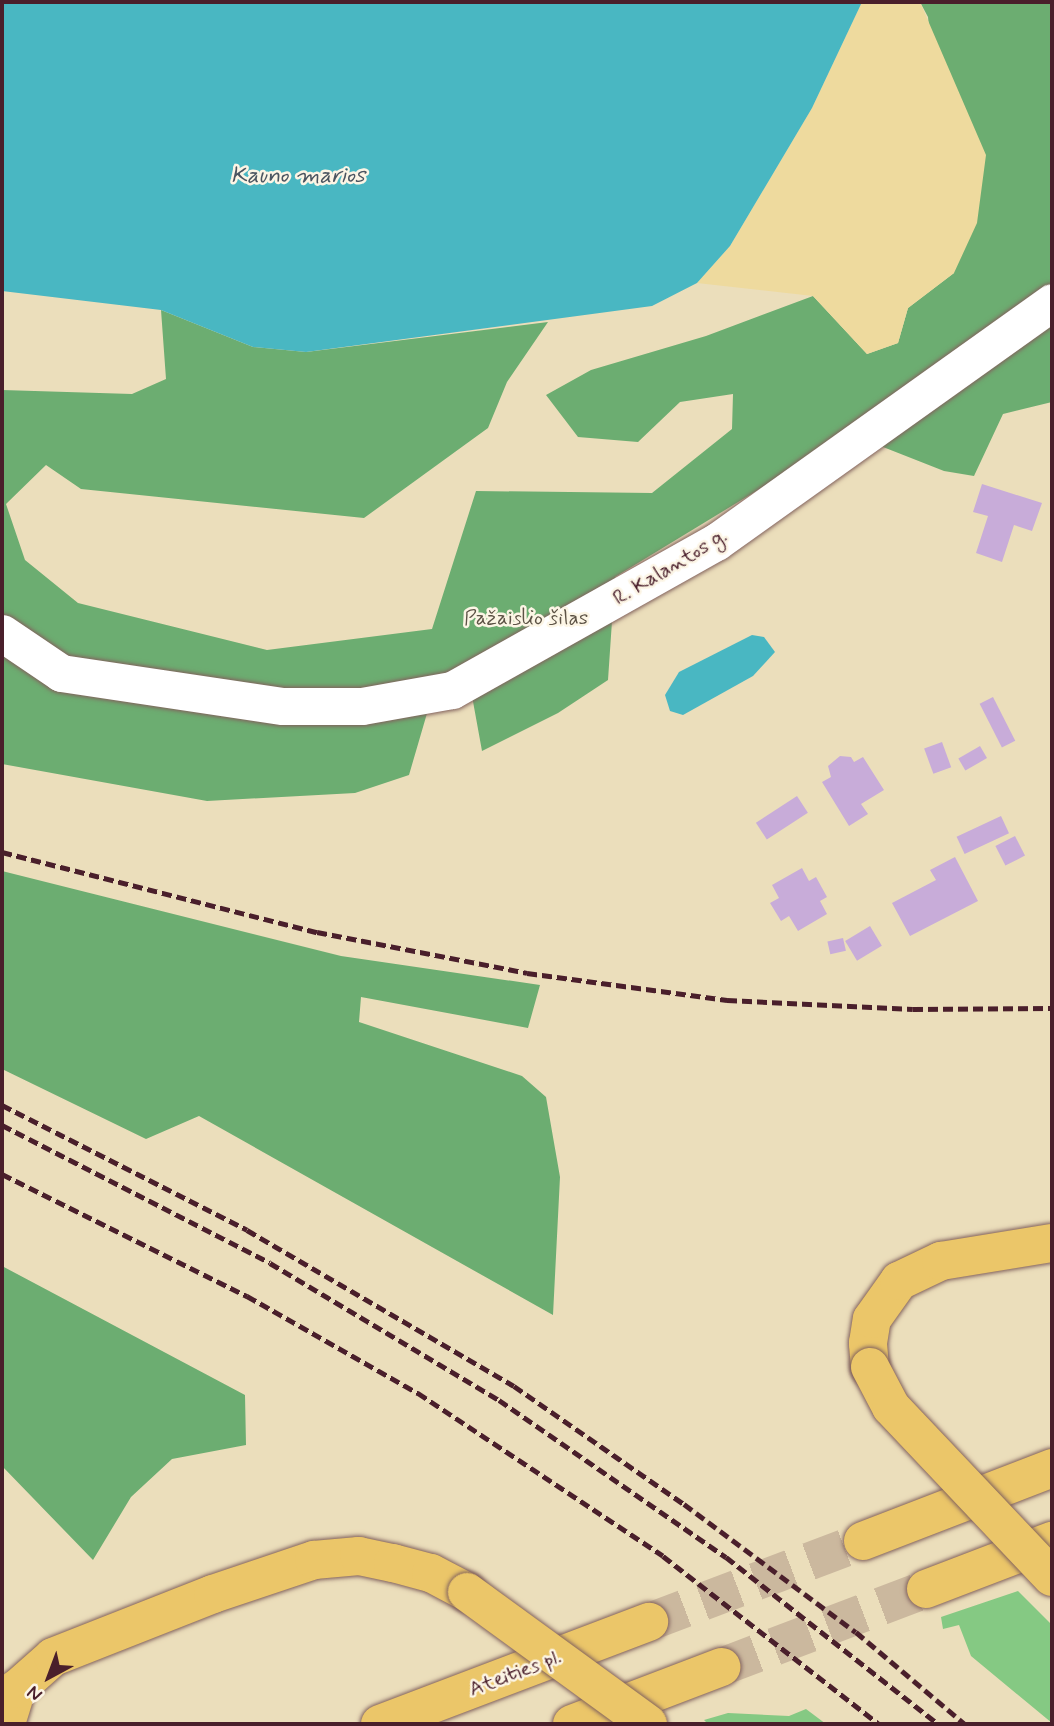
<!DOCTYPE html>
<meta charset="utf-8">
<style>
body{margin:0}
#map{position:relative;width:1054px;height:1726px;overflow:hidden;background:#ebdebb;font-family:Mynerve,sans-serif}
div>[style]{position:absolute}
.green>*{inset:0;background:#85c983}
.forest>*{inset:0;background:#6cad71}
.sand>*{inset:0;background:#eeda9e}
.water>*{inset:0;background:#49b7c2}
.building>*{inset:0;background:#c8acd9;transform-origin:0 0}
.highway-tunnel>*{height:38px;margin-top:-19px;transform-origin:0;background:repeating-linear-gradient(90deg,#cbb89e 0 38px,transparent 0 57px)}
.roads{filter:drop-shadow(0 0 2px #82625d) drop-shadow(0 0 2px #82625d)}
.minor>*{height:37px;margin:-18.5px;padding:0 18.5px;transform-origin:18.5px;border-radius:18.5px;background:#fff}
.major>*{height:38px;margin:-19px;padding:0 19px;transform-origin:19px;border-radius:19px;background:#ebc669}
.highway>*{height:38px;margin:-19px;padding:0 19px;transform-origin:19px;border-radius:19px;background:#ebc669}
.rail>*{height:5px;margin-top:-2.5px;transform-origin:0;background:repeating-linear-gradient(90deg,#4a1f2b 0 10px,transparent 0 15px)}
.bridges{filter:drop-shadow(0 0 2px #82625d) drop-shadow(0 0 2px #82625d)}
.major-bridge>*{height:38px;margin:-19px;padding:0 19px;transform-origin:19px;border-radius:19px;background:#ebc669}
span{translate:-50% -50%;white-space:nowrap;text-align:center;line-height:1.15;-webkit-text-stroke:5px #fcf5e5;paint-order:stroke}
.street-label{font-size:21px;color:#4a1f2b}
.park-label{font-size:21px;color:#5c5245}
.water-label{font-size:23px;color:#4a5460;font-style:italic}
.frame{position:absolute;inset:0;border:4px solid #4a1f2b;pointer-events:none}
.north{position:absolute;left:14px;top:1642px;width:70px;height:70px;-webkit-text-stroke:5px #fcf5e5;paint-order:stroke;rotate:221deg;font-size:19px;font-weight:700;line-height:28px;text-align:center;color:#4a1f2b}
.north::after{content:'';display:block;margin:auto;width:24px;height:32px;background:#4a1f2b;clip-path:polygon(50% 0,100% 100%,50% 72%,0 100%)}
</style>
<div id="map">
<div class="green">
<i style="clip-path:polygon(1018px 1591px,1052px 1625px,1052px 1723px,971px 1656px,959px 1625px,943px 1629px,941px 1617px)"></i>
<i style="clip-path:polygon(806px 1709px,826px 1724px,708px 1724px,704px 1720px,728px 1713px,789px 1716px)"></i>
</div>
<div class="forest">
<i style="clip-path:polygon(920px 2px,1052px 2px,1052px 402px,1003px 414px,974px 476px,944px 471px,850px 434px,615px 577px,608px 680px,558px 713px,482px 751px,470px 685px,435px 686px,409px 775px,355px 793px,207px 801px,2px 764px,2px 390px,132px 394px,166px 379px,161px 310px,253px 347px,306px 352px,548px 322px,507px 382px,488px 428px,364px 518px,81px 489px,46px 465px,6px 504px,25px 560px,78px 603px,267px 650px,432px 629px,476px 491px,652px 493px,732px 429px,733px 394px,680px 402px,638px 442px,578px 437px,546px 395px,591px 370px,706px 336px,813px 296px,867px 354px,898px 343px,908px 308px,954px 273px,928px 17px)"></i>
<i style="clip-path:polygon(2px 871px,341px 956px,540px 985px,528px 1028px,361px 997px,359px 1022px,522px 1076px,546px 1097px,560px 1177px,553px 1315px,199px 1116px,146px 1139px,2px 1069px)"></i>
<i style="clip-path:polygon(2px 1266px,245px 1395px,246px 1445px,172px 1459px,131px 1497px,93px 1560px,2px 1466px)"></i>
</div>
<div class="sand">
<i style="clip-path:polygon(862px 2px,920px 2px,986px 155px,977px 223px,954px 273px,908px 308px,898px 343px,867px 354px,813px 296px,697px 283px,730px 246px,812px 108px)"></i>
</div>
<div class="water">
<i style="clip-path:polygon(2px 2px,862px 2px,812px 108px,730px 246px,697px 283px,652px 306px,306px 352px,253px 347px,161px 310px,2px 291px)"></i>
<i style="clip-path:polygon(752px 635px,764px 637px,775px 652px,753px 676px,683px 715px,670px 711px,665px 695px,679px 672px)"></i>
</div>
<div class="building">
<i style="clip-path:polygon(982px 484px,1042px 503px,1032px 531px,1014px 525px,1002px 562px,976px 553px,988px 516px,973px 512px)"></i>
<i style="left:993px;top:697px;width:49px;height:15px;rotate:63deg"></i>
<i style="left:942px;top:742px;width:27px;height:19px;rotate:70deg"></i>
<i style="left:980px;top:746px;width:14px;height:25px;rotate:60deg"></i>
<i style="clip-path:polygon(840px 756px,851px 757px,854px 762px,863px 757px,884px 790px,861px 804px,868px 814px,849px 826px,822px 782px,831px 777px,828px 766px)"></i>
<i style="left:797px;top:796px;width:20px;height:49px;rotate:57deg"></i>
<i style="left:1001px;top:816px;width:19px;height:49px;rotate:65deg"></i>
<i style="left:1015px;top:836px;width:22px;height:22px;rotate:63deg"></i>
<i style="clip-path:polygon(955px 857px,978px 901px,910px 936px,892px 903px,936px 880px,930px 870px)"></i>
<i style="clip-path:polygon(802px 868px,809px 881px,816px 877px,827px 897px,820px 901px,827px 914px,798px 931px,789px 916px,781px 921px,770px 903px,779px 898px,772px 885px)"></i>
<i style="left:870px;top:926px;width:23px;height:29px;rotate:59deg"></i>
<i style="left:843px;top:938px;width:13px;height:16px;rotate:77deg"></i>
</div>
<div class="highway-tunnel">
<i style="left:649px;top:1622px;width:229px;rotate:-20.7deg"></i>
<i style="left:721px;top:1667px;width:219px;rotate:-20.8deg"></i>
</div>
<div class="roads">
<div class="minor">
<i style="left:2px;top:633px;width:71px;rotate:34.1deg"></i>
<i style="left:61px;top:673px;width:224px;rotate:8.5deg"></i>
<i style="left:283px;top:706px;width:79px"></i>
<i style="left:362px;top:706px;width:91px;rotate:-10.1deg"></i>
<i style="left:452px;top:690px;width:303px;rotate:-29.3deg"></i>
<i style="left:716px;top:542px;width:413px;rotate:-35.5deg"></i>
</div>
<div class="major">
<i style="left:870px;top:1367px;width:24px;rotate:-95deg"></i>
<i style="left:868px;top:1343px;width:24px;rotate:-81deg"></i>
<i style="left:872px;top:1319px;width:47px;rotate:-54.6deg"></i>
<i style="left:899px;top:1281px;width:47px;rotate:-25.5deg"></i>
<i style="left:941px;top:1261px;width:112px;rotate:-9.2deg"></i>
<i style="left:6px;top:1724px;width:37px;rotate:-73deg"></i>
<i style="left:17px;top:1689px;width:48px;rotate:-41.6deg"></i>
<i style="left:53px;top:1657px;width:172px;rotate:-21.5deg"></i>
<i style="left:213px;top:1594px;width:107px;rotate:-18.6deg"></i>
<i style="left:314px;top:1560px;width:45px;rotate:-5.1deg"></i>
<i style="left:359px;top:1556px;width:35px;rotate:12deg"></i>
<i style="left:393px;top:1563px;width:39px;rotate:15deg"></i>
<i style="left:431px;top:1573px;width:41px;rotate:27.8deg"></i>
</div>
<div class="highway">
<i style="left:863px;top:1541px;width:203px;rotate:-21.1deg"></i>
<i style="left:926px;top:1589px;width:135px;rotate:-20.9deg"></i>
<i style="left:380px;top:1724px;width:288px;rotate:-20.8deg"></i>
<i style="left:572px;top:1724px;width:160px;rotate:-20.9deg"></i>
</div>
</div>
<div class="rail">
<i style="left:2px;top:852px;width:325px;rotate:14.3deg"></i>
<i style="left:317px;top:932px;width:214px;rotate:11deg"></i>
<i style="left:527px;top:973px;width:202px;rotate:7.7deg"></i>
<i style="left:727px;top:1000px;width:186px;rotate:2.8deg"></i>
<i style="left:913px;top:1009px;width:139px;rotate:-0.4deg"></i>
<i style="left:2px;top:1105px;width:275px;rotate:27deg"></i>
<i style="left:247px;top:1230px;width:309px;rotate:30.3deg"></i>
<i style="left:514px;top:1386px;width:207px;rotate:34.8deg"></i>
<i style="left:684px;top:1504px;width:214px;rotate:36.7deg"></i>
<i style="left:856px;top:1632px;width:143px;rotate:40.2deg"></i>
<i style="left:2px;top:1125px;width:301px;rotate:27.2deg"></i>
<i style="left:270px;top:1263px;width:267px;rotate:30.9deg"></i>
<i style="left:499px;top:1400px;width:276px;rotate:34.7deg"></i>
<i style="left:726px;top:1557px;width:270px;rotate:38.2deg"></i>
<i style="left:2px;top:1174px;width:274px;rotate:26.5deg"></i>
<i style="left:247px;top:1296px;width:197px;rotate:29.6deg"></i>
<i style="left:418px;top:1393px;width:294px;rotate:33.6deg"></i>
<i style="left:663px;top:1556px;width:274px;rotate:37.9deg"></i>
</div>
<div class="bridges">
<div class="major-bridge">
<i style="left:870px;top:1367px;width:45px;rotate:62.3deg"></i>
<i style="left:891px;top:1407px;width:234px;rotate:46.6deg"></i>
<i style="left:467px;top:1592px;width:224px;rotate:36.1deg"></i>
</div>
</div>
<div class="street-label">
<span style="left:670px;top:567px;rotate:-31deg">R. Kalantos g.</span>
<span style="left:515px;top:1673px;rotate:-21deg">Ateities pl.</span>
</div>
<div class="park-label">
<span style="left:526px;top:618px">Pažaislio šilas</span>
</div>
<div class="water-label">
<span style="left:298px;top:176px">Kauno marios</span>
</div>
<div class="frame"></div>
<div class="north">N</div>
</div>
